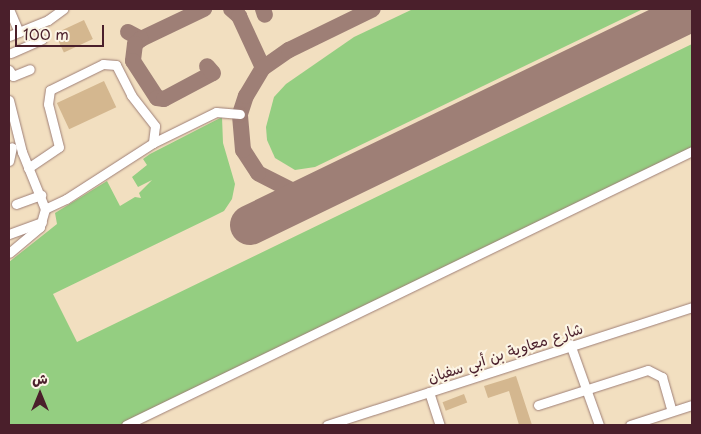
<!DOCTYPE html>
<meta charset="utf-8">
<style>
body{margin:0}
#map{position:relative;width:701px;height:434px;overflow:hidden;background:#f2dfc0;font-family:"Playpen Sans","Playpen Sans Arabic",sans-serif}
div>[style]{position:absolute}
.green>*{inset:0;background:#94ce81}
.taxiway>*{height:16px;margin:-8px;padding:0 8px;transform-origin:8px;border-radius:8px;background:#9e7f76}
.runway>*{height:40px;margin:-20px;padding:0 20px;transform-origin:20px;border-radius:20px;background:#9e7f76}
.building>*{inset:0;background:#d4b78f;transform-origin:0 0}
.roads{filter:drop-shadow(0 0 1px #9e7f76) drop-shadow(0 0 1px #9e7f76)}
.minor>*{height:9px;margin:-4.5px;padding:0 4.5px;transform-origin:4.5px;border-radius:4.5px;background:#fff}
span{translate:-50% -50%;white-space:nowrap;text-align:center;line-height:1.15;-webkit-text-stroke:4.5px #fcf5e5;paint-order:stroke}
.street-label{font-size:15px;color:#4a1f2b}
.frame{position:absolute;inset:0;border:10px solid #4a1f2b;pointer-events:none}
.north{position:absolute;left:15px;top:369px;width:50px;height:50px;-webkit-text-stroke:4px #fcf5e5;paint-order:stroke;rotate:0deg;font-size:14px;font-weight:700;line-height:20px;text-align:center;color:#4a1f2b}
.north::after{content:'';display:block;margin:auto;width:18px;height:22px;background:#4a1f2b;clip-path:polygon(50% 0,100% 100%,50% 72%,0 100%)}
.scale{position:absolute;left:15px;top:25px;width:89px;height:22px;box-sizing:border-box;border:2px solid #4a1f2b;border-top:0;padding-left:6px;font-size:15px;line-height:18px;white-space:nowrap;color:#4a1f2b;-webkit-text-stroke:4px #fcf5e5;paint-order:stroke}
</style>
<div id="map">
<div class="green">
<i style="clip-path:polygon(413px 9px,643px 9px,315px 167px,295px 170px,275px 158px,267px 140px,266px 127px,274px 97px,286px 84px,354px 37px)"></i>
<i style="clip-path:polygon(692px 44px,692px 150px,124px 425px,9px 425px,9px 262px,57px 224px,55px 213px,107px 181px,120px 206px,135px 197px,141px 198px,139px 193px,152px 180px,138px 187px,132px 177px,147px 165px,143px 159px,150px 154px,222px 117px,223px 143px,235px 184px,232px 199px,224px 211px,210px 218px,53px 294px,77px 342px)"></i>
</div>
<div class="taxiway">
<i style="left:231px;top:9px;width:11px;rotate:41deg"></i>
<i style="left:239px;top:16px;width:57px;rotate:65.2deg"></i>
<i style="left:263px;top:9px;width:6px;rotate:72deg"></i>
<i style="left:128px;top:32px;width:15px;rotate:28deg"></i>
<i style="left:141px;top:39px;width:70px;rotate:-25.5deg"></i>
<i style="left:141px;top:39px;width:8px;rotate:140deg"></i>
<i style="left:135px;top:44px;width:17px;rotate:97deg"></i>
<i style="left:133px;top:61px;width:44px;rotate:57deg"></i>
<i style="left:157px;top:98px;width:7px;rotate:8deg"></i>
<i style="left:164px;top:99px;width:55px;rotate:-28deg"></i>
<i style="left:213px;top:73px;width:9px;rotate:-131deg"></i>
<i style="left:324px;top:189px;width:31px;rotate:176deg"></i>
<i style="left:293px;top:191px;width:39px;rotate:-153deg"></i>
<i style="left:258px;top:173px;width:27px;rotate:-123deg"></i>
<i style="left:243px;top:150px;width:36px;rotate:-95deg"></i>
<i style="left:240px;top:114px;width:19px;rotate:-72deg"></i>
<i style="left:246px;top:96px;width:33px;rotate:-59deg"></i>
<i style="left:263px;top:68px;width:32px;rotate:-35deg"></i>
<i style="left:289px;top:50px;width:93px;rotate:-26deg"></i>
</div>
<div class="runway">
<i style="left:250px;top:225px;width:491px;rotate:-25.8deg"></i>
</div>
<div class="building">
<i style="left:84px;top:20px;width:21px;height:32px;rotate:65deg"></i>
<i style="left:104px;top:81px;width:29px;height:52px;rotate:65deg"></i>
<i style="clip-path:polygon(516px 376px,532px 425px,519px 425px,509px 391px,488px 398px,484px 386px)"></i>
<i style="left:464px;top:394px;width:9px;height:23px;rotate:69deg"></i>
</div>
<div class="roads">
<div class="minor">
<i style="left:9px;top:9px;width:25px;rotate:67deg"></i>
<i style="left:9px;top:36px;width:42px;rotate:-22.3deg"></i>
<i style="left:48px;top:20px;width:19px;rotate:-36deg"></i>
<i style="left:11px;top:53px;width:34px;rotate:-24deg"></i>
<i style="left:9px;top:70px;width:7px;rotate:56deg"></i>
<i style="left:13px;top:76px;width:18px;rotate:-22deg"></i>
<i style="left:9px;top:100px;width:54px;rotate:76deg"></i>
<i style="left:22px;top:152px;width:61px;rotate:68deg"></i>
<i style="left:45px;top:209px;width:19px;rotate:106deg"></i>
<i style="left:40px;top:227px;width:40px;rotate:140deg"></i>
<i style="left:153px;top:143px;width:70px;rotate:-26.2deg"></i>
<i style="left:216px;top:112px;width:24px;rotate:5deg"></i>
<i style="left:9px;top:161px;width:14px;rotate:-78deg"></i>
<i style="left:28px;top:168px;width:37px;rotate:-34deg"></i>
<i style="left:59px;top:147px;width:44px;rotate:-104.3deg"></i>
<i style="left:48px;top:104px;width:14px;rotate:-82deg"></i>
<i style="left:50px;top:90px;width:59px;rotate:-26.1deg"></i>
<i style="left:103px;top:64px;width:13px;rotate:4deg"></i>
<i style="left:116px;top:65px;width:34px;rotate:63deg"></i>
<i style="left:131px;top:95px;width:39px;rotate:52deg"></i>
<i style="left:155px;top:126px;width:17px;rotate:97deg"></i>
<i style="left:153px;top:143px;width:103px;rotate:147.2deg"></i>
<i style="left:66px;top:199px;width:23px;rotate:155deg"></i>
<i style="left:16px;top:204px;width:27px;rotate:-20deg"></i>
<i style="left:9px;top:234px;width:35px;rotate:-20deg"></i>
<i style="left:570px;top:344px;width:86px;rotate:70.3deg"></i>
<i style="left:429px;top:392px;width:35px;rotate:72deg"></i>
<i style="left:538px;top:405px;width:115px;rotate:-17.7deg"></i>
<i style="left:648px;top:370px;width:16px;rotate:27deg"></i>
<i style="left:662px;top:377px;width:35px;rotate:74deg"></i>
<i style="left:126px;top:425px;width:629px;rotate:-25.83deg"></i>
<i style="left:327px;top:425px;width:384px;rotate:-17.9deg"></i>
<i style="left:630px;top:425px;width:65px;rotate:-17.9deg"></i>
</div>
</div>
<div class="street-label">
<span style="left:505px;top:352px;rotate:-18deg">شارع معاوية بن أبي سفيان</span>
</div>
<div class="frame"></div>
<div class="north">ش</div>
<div class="scale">100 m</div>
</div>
